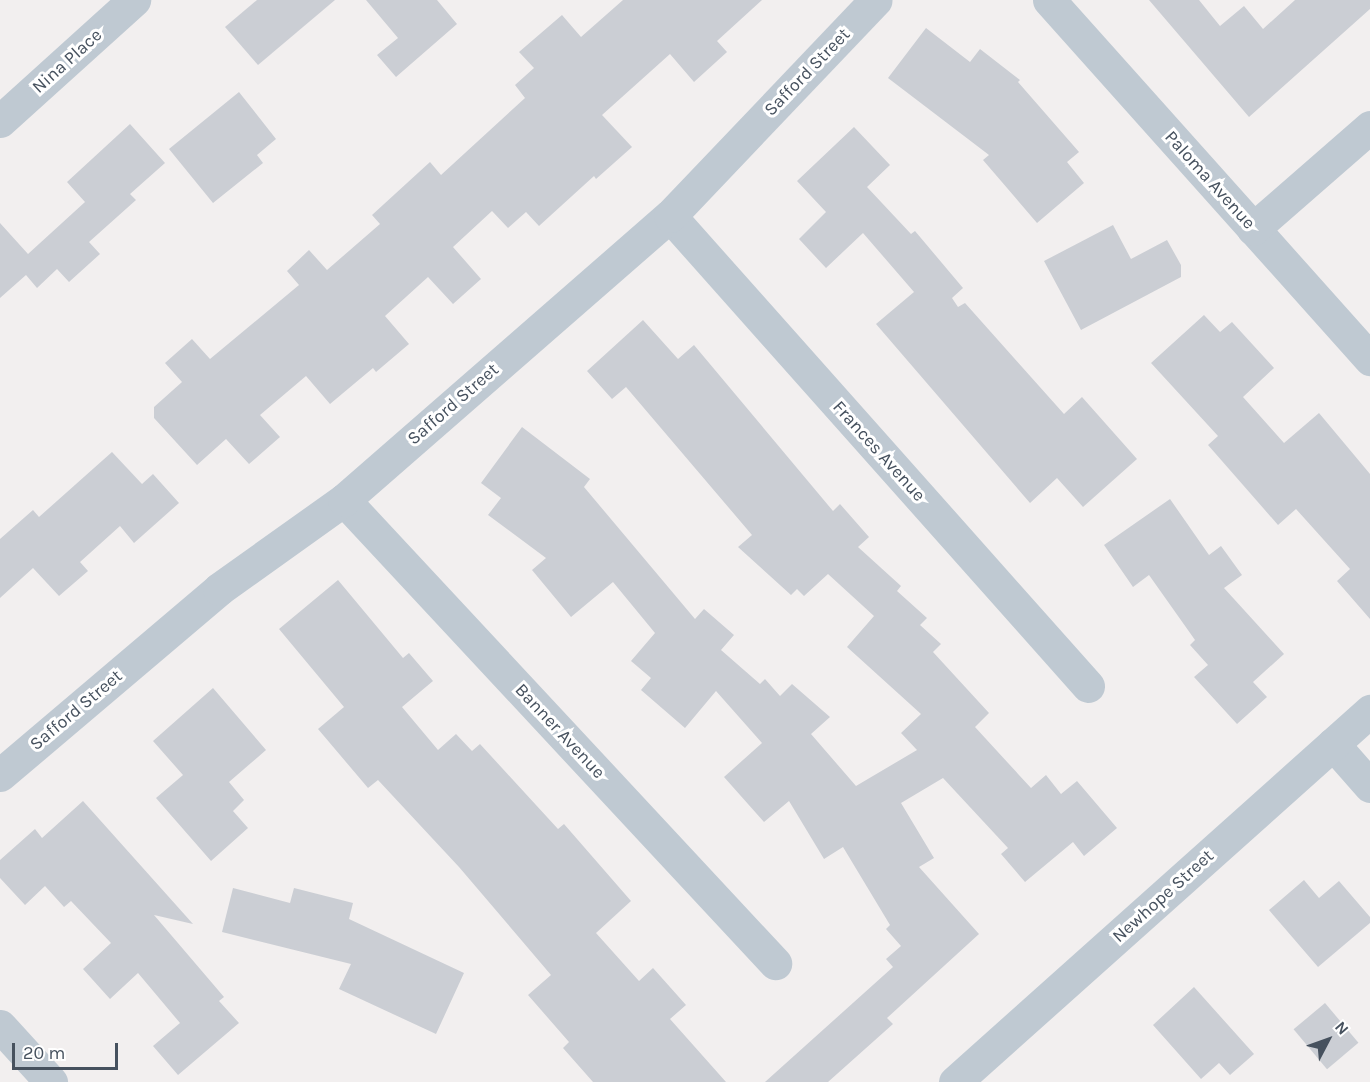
<!DOCTYPE html>
<style>
body{margin:0}
#map{position:relative;width:1370px;height:1082px;overflow:hidden;background:#f2efef;font-family:Karla,sans-serif}
div>[style]{position:absolute}
.building>*{inset:0;background:#cbced4;transform-origin:0 0}
.minor>*{height:33px;margin:-16.5px;padding:0 16.5px;transform-origin:16.5px;border-radius:16.5px;background:#bfc9d2}
span{translate:-50% -50%;white-space:nowrap;text-align:center;line-height:1.15;-webkit-text-stroke:6px #fff;paint-order:stroke}
.street-label{font-size:18px;color:#46515e}
.north{position:absolute;left:1298px;top:1010px;width:60px;height:60px;-webkit-text-stroke:4px #fff;paint-order:stroke;rotate:49deg;font-size:16px;font-weight:700;line-height:24px;text-align:center;color:#46515e}
.north::after{content:'';display:block;margin:auto;width:21px;height:27px;background:#46515e;clip-path:polygon(50% 0,100% 100%,50% 72%,0 100%)}
.scale{position:absolute;left:12px;top:1043px;width:106px;height:27px;box-sizing:border-box;border:3px solid #46515e;border-top:0;padding-left:8px;font-size:18px;line-height:21px;white-space:nowrap;color:#46515e;-webkit-text-stroke:4px #fff;paint-order:stroke}
</style>
<div id="map">
<div class="building">
<i style="clip-path:polygon(257px 0,335px 0,258px 65px,225px 27px)"></i>
<i style="clip-path:polygon(366px 0,437px 0,457px 24px,396px 77px,377px 55px,398px 38px)"></i>
<i style="clip-path:polygon(623px 0,762px 0,717px 41px,727px 52px,694px 82px,670px 54px,602px 115px,632px 147px,596px 179px,594px 176px,539px 226px,526px 212px,508px 228px,492px 211px,453px 247px,481px 279px,453px 304px,428px 277px,385px 316px,409px 344px,376px 372px,373px 368px,330px 404px,306px 376px,260px 415px,280px 437px,249px 464px,226px 439px,197px 465px,154px 418px,154px 407px,182px 382px,165px 363px,192px 339px,210px 359px,299px 285px,287px 271px,309px 250px,327px 270px,380px 224px,372px 215px,430px 162px,441px 175px,525px 98px,515px 85px,534px 68px,519px 52px,562px 15px,581px 37px)"></i>
<i style="clip-path:polygon(1149px 0,1199px 0,1220px 26px,1244px 6px,1263px 29px,1295px 0,1370px 0,1370px 9px,1249px 117px)"></i>
<i style="clip-path:polygon(926px 28px,970px 62px,980px 49px,1020px 80px,1018px 82px,1079px 152px,1067px 162px,1084px 183px,1037px 223px,983px 160px,989px 155px,888px 78px)"></i>
<i style="clip-path:polygon(239px 92px,276px 139px,257px 155px,263px 163px,213px 203px,169px 149px)"></i>
<i style="clip-path:polygon(130px 124px,165px 163px,130px 194px,136px 200px,89px 242px,100px 254px,69px 282px,57px 269px,37px 288px,26px 275px,0 298px,0 223px,28px 254px,85px 202px,67px 182px)"></i>
<i style="clip-path:polygon(854px 127px,890px 165px,867px 187px,911px 234px,915px 231px,963px 288px,952px 298px,958px 307px,965px 303px,1064px 414px,1082px 397px,1137px 459px,1083px 507px,1057px 478px,1030px 503px,876px 324px,914px 292px,863px 233px,826px 268px,799px 239px,826px 212px,797px 181px)"></i>
<i style="clip-path:polygon(1113px 225px,1131px 259px,1167px 240px,1181px 265px,1181px 277px,1081px 330px,1044px 261px)"></i>
<i style="clip-path:polygon(1204px 315px,1220px 332px,1232px 322px,1274px 368px,1243px 397px,1284px 443px,1319px 413px,1370px 474px,1370px 619px,1337px 581px,1350px 569px,1296px 509px,1278px 525px,1208px 445px,1218px 436px,1151px 363px)"></i>
<i style="clip-path:polygon(643px 320px,678px 359px,694px 345px,833px 511px,840px 504px,869px 537px,858px 547px,901px 586px,897px 591px,927px 618px,920px 625px,941px 644px,933px 652px,989px 713px,975px 727px,1031px 788px,1046px 775px,1061px 794px,1077px 781px,1117px 828px,1084px 856px,1073px 842px,1025px 882px,1001px 854px,1008px 848px,943px 778px,901px 803px,934px 858px,919px 867px,979px 934px,887px 1018px,893px 1024px,828px 1082px,765px 1082px,893px 967px,886px 959px,901px 946px,886px 929px,890px 925px,843px 847px,824px 859px,789px 801px,764px 822px,724px 777px,762px 743px,716px 691px,685px 728px,641px 690px,651px 678px,631px 661px,655px 633px,613px 582px,571px 617px,532px 570px,546px 558px,488px 515px,501px 498px,481px 483px,522px 427px,590px 479px,584px 487px,695px 619px,704px 609px,734px 635px,721px 650px,760px 684px,765px 679px,780px 696px,792px 684px,830px 717px,811px 734px,856px 786px,917px 750px,901px 733px,921px 714px,847px 647px,874px 616px,828px 574px,804px 596px,797px 589px,791px 595px,738px 547px,752px 535px,626px 387px,612px 399px,587px 371px)"></i>
<i style="clip-path:polygon(112px 452px,142px 484px,153px 474px,179px 503px,134px 543px,120px 526px,80px 562px,88px 571px,59px 596px,33px 568px,0 598px,0 539px,33px 510px,39px 517px)"></i>
<i style="clip-path:polygon(1170px 499px,1209px 555px,1221px 546px,1242px 575px,1224px 588px,1284px 654px,1253px 682px,1267px 697px,1237px 724px,1194px 677px,1208px 665px,1190px 645px,1195px 640px,1149px 575px,1133px 587px,1104px 545px)"></i>
<i style="clip-path:polygon(338px 580px,403px 658px,409px 653px,433px 681px,402px 707px,438px 750px,456px 734px,472px 751px,480px 744px,558px 829px,564px 824px,631px 901px,596px 933px,639px 981px,653px 968px,686px 1005px,670px 1019px,726px 1082px,593px 1082px,563px 1048px,569px 1042px,528px 995px,551px 975px,459px 867px,378px 780px,368px 788px,318px 729px,344px 707px,279px 629px)"></i>
<i style="clip-path:polygon(213px 688px,266px 750px,229px 782px,244px 800px,233px 811px,248px 828px,211px 861px,156px 798px,183px 775px,153px 741px)"></i>
<i style="clip-path:polygon(83px 801px,193px 924px,154px 915px,224px 997px,219px 1001px,239px 1023px,178px 1075px,153px 1046px,180px 1023px,138px 973px,110px 999px,83px 969px,111px 943px,71px 901px,64px 907px,45px 886px,25px 905px,0 878px,0 860px,35px 829px,42px 838px)"></i>
<i style="clip-path:polygon(1304px 880px,1319px 898px,1339px 881px,1370px 917px,1370px 923px,1318px 967px,1269px 910px)"></i>
<i style="clip-path:polygon(233px 888px,290px 903px,294px 888px,353px 903px,349px 919px,464px 973px,436px 1034px,339px 989px,351px 964px,222px 932px)"></i>
<i style="clip-path:polygon(1194px 987px,1254px 1054px,1230px 1075px,1219px 1063px,1201px 1079px,1153px 1025px)"></i>
<i style="left:1325px;top:1003px;width:52px;height:41px;rotate:50deg"></i>
</div>
<div class="minor">
<i style="left:1049px;top:0;width:482px;rotate:48.2deg"></i>
<i style="left:0;top:121px;width:181px;rotate:-42.1deg"></i>
<i style="left:670px;top:216px;width:629px;rotate:48.35deg"></i>
<i style="left:1253px;top:229px;width:155px;rotate:-41.1deg"></i>
<i style="left:344px;top:500px;width:633px;rotate:47.05deg"></i>
<i style="left:1333px;top:744px;width:56px;rotate:48.6deg"></i>
<i style="left:0;top:775px;width:287px;rotate:-40.3deg"></i>
<i style="left:219px;top:589px;width:153px;rotate:-35.5deg"></i>
<i style="left:344px;top:500px;width:432px;rotate:-41.1deg"></i>
<i style="left:670px;top:216px;width:298px;rotate:-46.4deg"></i>
<i style="left:0;top:1026px;width:76px;rotate:47.7deg"></i>
<i style="left:955px;top:1082px;width:557px;rotate:-41.8deg"></i>
</div>
<div class="street-label">
<span style="left:67px;top:61px;rotate:-42deg">Nina Place</span>
<span style="left:807px;top:72px;rotate:-46deg">Safford Street</span>
<span style="left:1210px;top:180px;rotate:48deg">Paloma Avenue</span>
<span style="left:453px;top:404px;rotate:-41deg">Safford Street</span>
<span style="left:879px;top:451px;rotate:48deg">Frances Avenue</span>
<span style="left:76px;top:710px;rotate:-40deg">Safford Street</span>
<span style="left:560px;top:731px;rotate:47deg">Banner Avenue</span>
<span style="left:1163px;top:896px;rotate:-42deg">Newhope Street</span>
</div>
<div class="north">N</div>
<div class="scale">20 m</div>
</div>
